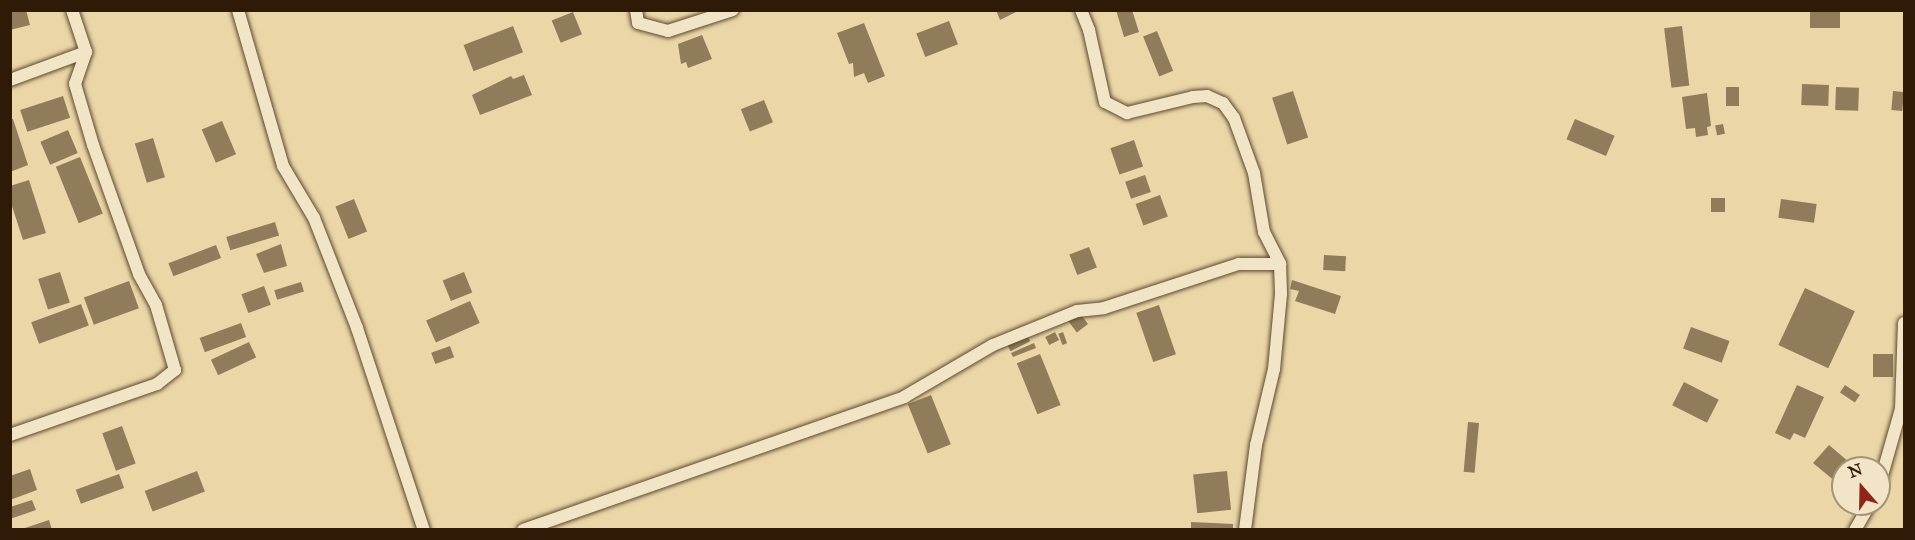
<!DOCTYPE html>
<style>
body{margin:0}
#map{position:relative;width:1915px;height:540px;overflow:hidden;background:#ebd6a7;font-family:"IM FELL Great Primer",serif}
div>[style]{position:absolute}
.building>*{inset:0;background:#907c5a;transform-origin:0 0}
.roads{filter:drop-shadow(0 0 2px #5d492f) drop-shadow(0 0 2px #5d492f)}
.street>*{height:12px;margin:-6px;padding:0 6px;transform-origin:6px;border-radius:6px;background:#f2e4c6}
span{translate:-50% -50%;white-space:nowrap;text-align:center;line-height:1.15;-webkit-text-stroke:4.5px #f2e4c6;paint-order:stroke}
.frame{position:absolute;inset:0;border:12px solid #2e1a07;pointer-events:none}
.north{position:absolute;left:1831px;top:456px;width:60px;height:60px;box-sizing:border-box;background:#f2e4c6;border:2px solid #a4937a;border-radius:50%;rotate:340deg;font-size:16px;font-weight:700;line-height:24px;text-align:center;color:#2e1a07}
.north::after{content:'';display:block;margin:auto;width:21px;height:27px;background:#8f2418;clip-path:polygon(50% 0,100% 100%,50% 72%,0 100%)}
</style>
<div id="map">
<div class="building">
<i style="clip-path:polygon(10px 10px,26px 10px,30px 25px,10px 30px)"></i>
<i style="clip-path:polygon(996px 10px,1020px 10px,1000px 20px)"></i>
<i style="clip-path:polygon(1116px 10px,1132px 10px,1139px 32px,1124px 37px)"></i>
<i style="left:1810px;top:10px;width:30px;height:18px"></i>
<i style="left:573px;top:12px;width:24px;height:23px;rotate:68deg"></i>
<i style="left:949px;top:21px;width:25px;height:35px;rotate:69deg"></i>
<i style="clip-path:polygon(864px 23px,885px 76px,868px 83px,864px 73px,854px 77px,853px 63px,849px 64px,837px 33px)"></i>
<i style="left:513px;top:26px;width:28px;height:53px;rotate:69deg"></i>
<i style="left:1682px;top:26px;width:60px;height:18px;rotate:83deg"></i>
<i style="left:1157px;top:31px;width:43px;height:15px;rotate:68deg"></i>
<i style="clip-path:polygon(702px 35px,712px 59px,688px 68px,686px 62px,681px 64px,678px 44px)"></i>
<i style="clip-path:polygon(524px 75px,532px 95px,480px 115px,472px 95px,511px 76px,513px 79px)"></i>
<i style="left:1802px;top:84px;width:27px;height:21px;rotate:2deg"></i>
<i style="left:1739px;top:87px;width:19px;height:13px;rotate:90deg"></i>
<i style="left:1836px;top:87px;width:23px;height:23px;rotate:2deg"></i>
<i style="left:1293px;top:91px;width:49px;height:22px;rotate:72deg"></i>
<i style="left:1893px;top:91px;width:11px;height:19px;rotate:5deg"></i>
<i style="clip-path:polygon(1707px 93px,1711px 126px,1707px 127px,1708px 135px,1696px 137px,1695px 128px,1686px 129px,1682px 97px)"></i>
<i style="left:63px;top:96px;width:23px;height:45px;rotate:72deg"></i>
<i style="left:764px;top:100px;width:24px;height:25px;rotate:68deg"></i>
<i style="clip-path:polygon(13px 119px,28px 165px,10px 172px,10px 120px)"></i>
<i style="left:1575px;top:119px;width:43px;height:22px;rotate:23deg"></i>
<i style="left:222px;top:121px;width:36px;height:22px;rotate:67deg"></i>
<i style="left:1723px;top:124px;width:10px;height:8px;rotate:79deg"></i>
<i style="left:68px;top:130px;width:25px;height:30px;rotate:67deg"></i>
<i style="left:153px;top:138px;width:41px;height:19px;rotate:73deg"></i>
<i style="left:1134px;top:140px;width:28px;height:25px;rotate:71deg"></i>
<i style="left:80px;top:157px;width:61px;height:26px;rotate:68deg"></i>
<i style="left:1145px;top:175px;width:18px;height:21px;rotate:71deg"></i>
<i style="clip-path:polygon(29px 180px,46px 233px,23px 240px,10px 200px,10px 186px)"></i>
<i style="left:1160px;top:195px;width:23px;height:26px;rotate:70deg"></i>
<i style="left:1711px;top:198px;width:14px;height:14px"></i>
<i style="left:354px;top:199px;width:35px;height:20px;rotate:68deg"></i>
<i style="left:1781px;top:199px;width:36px;height:19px;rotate:8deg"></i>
<i style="left:275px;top:222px;width:14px;height:51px;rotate:73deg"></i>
<i style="clip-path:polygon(281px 244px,287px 266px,264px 273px,256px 254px)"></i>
<i style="left:216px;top:245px;width:14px;height:51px;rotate:69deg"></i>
<i style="left:1089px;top:247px;width:22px;height:21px;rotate:69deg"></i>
<i style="left:1324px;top:255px;width:22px;height:15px;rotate:3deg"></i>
<i style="left:60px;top:272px;width:32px;height:23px;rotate:72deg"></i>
<i style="left:464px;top:272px;width:22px;height:23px;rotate:68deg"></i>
<i style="clip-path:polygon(1292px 280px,1341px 296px,1335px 314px,1295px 301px,1299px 291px,1290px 289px)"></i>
<i style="left:129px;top:281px;width:29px;height:48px;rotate:70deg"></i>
<i style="left:301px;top:282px;width:10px;height:28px;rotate:73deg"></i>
<i style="left:264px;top:286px;width:20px;height:24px;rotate:70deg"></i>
<i style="left:1805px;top:288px;width:55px;height:63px;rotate:25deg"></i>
<i style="left:470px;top:301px;width:24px;height:48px;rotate:66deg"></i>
<i style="left:81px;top:304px;width:23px;height:53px;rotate:70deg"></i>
<i style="left:1159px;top:305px;width:52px;height:24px;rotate:71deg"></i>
<i style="left:1079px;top:312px;width:15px;height:14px;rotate:53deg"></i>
<i style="left:241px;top:323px;width:15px;height:44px;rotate:70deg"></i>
<i style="left:1691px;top:327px;width:41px;height:23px;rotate:20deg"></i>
<i style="left:1055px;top:332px;width:9px;height:11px;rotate:63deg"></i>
<i style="left:1063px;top:332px;width:12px;height:5px;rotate:70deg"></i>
<i style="left:1027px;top:335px;width:7px;height:22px;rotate:63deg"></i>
<i style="left:249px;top:342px;width:17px;height:42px;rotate:65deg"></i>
<i style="clip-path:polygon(1034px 343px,1036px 348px,1013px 357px,1011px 353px)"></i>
<i style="left:450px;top:346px;width:12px;height:20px;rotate:70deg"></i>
<i style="left:1040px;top:354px;width:55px;height:25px;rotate:68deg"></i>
<i style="left:1873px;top:354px;width:20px;height:23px"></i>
<i style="left:1684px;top:382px;width:39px;height:26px;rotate:27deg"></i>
<i style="clip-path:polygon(1797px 385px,1824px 397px,1805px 438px,1794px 433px,1790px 440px,1775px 433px)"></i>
<i style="left:1845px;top:385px;width:18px;height:9px;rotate:34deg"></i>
<i style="left:931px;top:395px;width:53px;height:25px;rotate:68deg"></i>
<i style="left:1468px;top:422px;width:11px;height:50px;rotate:5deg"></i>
<i style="left:122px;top:426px;width:40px;height:21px;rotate:70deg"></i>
<i style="clip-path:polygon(1829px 445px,1856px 468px,1843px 468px,1842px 487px,1813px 463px)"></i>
<i style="clip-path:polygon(30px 469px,37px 490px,10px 500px,10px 476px)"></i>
<i style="left:197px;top:471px;width:22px;height:56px;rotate:69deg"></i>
<i style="left:1227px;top:471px;width:39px;height:34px;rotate:84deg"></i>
<i style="left:119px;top:474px;width:15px;height:46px;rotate:70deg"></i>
<i style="clip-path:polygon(32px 500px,36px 510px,10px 519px,10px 507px)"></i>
<i style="clip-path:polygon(49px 520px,52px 530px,22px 530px,22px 529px)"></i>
<i style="clip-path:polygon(1191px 522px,1233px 524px,1233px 530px,1191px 530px)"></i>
</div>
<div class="roads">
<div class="street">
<i style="left:238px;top:10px;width:162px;rotate:73.9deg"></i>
<i style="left:283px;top:166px;width:61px;rotate:59.2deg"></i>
<i style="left:314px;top:218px;width:118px;rotate:68.6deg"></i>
<i style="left:357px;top:328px;width:213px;rotate:71.7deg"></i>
<i style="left:636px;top:10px;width:13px;rotate:81deg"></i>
<i style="left:638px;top:23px;width:31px;rotate:15deg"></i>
<i style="left:668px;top:31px;width:68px;rotate:-17.9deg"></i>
<i style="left:1081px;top:10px;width:22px;rotate:68deg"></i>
<i style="left:1089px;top:30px;width:74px;rotate:77.5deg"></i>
<i style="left:1105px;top:102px;width:25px;rotate:27deg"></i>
<i style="left:1127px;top:113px;width:68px;rotate:-13.6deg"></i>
<i style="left:1193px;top:97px;width:14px;rotate:-4deg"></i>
<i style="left:1207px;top:96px;width:17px;rotate:24deg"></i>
<i style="left:1223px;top:103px;width:19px;rotate:54deg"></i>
<i style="left:1234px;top:118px;width:59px;rotate:70deg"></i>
<i style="left:1254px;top:173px;width:60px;rotate:80.4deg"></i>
<i style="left:1264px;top:232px;width:36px;rotate:63deg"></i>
<i style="left:1280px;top:264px;width:30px;rotate:88deg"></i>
<i style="left:1281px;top:294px;width:75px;rotate:95.3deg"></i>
<i style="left:1274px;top:369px;width:78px;rotate:103.3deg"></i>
<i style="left:1256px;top:445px;width:86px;rotate:97.4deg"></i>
<i style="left:10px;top:80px;width:81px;rotate:-20.2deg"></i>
<i style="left:10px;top:435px;width:156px;rotate:-19.1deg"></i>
<i style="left:157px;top:384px;width:23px;rotate:-38deg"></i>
<i style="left:175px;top:370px;width:68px;rotate:-106.3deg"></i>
<i style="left:156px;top:305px;width:35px;rotate:-119deg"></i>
<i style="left:139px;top:274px;width:137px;rotate:-109.6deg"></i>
<i style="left:93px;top:145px;width:64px;rotate:-106.4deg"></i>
<i style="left:75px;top:84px;width:34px;rotate:-71deg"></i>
<i style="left:86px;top:52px;width:44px;rotate:-108.4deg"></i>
<i style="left:1879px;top:486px;width:80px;rotate:-74.1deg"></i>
<i style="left:1901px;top:409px;width:86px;rotate:-88deg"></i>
<i style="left:523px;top:530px;width:404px;rotate:-19.2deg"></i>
<i style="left:904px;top:397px;width:103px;rotate:-30.3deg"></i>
<i style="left:993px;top:345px;width:91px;rotate:-22deg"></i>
<i style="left:1077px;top:311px;width:27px;rotate:-6deg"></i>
<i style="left:1104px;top:308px;width:142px;rotate:-18.1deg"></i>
<i style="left:1239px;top:264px;width:41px"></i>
<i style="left:1855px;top:530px;width:30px;rotate:-60deg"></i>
</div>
</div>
<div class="frame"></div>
<div class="north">N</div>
</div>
